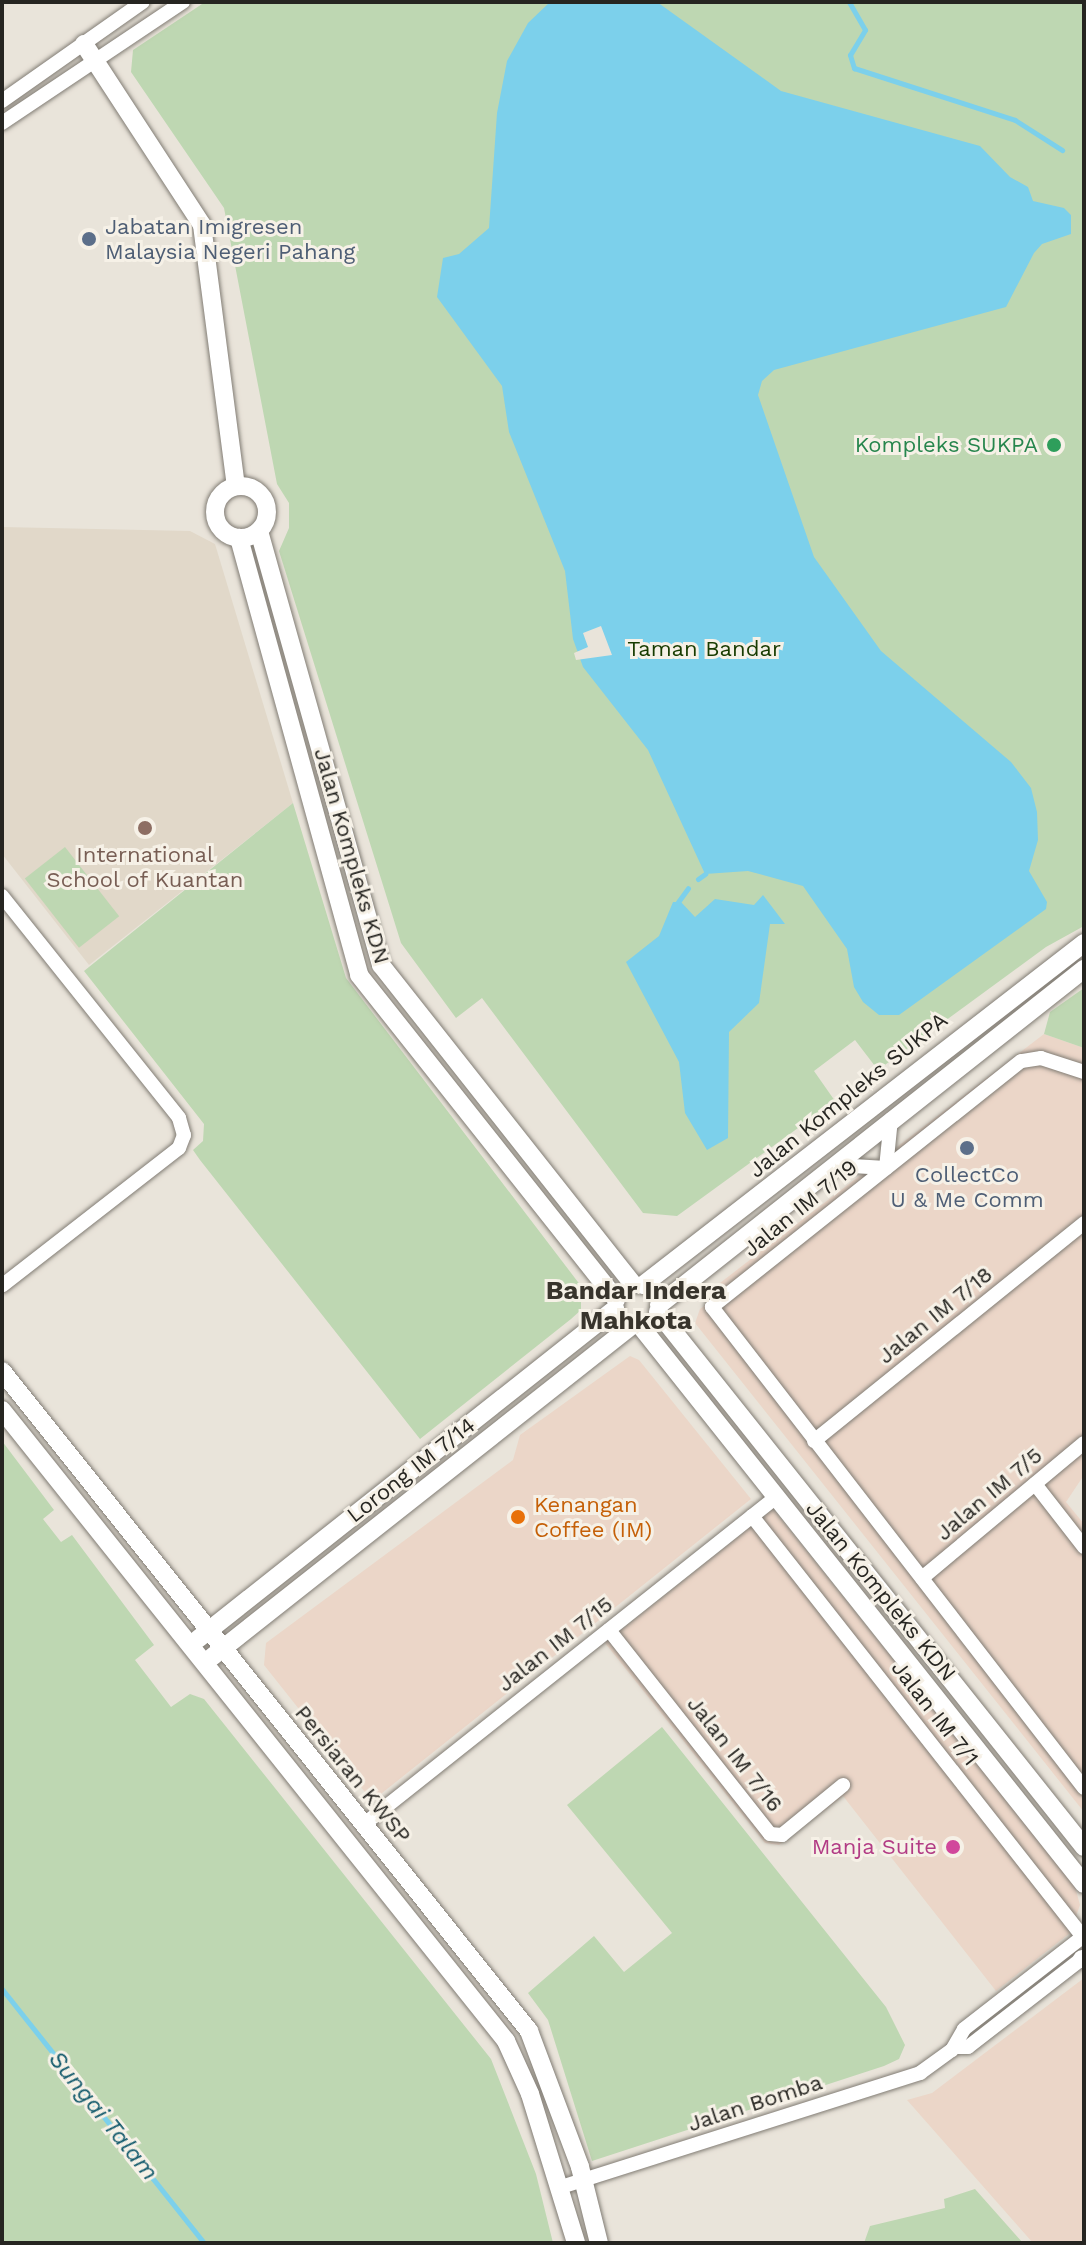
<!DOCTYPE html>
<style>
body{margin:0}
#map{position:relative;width:1086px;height:2245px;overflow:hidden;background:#e9e4da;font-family:"Work Sans",sans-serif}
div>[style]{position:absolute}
.commercial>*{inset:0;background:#ebd6c8}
.built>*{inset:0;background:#e1d8c9}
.green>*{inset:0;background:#bed7b2;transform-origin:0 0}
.water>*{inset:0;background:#7cd0eb}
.pier>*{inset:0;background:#e9e4da}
.stream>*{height:5px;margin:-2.5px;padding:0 2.5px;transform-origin:2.5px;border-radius:2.5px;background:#7cd0eb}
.roads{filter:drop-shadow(0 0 2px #817c74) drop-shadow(0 0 2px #817c74)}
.minor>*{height:14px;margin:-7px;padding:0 7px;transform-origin:7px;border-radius:7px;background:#fff}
.tertiary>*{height:18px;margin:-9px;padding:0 9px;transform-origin:9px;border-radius:9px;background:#fff}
.tertiary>.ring{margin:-9px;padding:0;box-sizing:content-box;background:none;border:18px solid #fff;border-radius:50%}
.dots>*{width:22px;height:22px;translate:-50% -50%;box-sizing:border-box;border:4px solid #f6f1e7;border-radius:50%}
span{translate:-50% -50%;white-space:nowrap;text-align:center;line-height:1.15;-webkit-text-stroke:6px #f6f1e7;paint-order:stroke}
.service-label{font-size:22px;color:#4e5e75}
.left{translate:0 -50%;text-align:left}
.leisure-label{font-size:22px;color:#27864d}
.right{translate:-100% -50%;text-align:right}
.park-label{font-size:22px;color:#173b00}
.education-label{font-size:22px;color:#785e54}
.street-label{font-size:22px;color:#262521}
.food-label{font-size:22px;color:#c56008}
.hotel-label{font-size:22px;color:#b23c85}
.water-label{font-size:24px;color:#135a6c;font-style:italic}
.quarter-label{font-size:26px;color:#38342c;font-weight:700}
.frame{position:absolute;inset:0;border:4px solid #262521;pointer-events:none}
</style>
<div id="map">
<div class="commercial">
<i style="clip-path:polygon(1044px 1034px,1084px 1048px,1084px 1475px,1066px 1502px,1084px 1524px,1084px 1812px,695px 1323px,700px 1309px,721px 1292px,716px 1286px)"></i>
<i style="clip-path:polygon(630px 1356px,639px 1360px,751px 1499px,372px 1801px,264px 1665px,266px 1643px,513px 1460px,520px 1435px)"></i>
<i style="clip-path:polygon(773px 1509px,1075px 1887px,1080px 1905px,1070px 1933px,996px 1991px,843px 1796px,779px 1845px,765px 1843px,605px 1643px)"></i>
<i style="clip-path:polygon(1084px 1978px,1084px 2243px,1033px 2243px,907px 2100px,932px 2093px)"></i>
</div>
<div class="built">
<i style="clip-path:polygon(2px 527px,190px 531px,215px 544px,293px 803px,89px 965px,2px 854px)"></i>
</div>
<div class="green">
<i style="clip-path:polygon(205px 2px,1084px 2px,1084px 926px,1046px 947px,878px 1070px,855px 1040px,814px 1071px,835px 1101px,677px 1216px,643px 1213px,482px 998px,456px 1018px,401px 943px,279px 551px,289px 528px,289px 503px,277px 484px,224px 208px,131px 72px,133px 50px)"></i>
<i style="clip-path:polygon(293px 803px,346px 978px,581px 1286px,581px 1310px,571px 1319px,420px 1439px,200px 1160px,193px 1150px,203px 1141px,204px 1124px,84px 971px)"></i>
<i style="left:65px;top:847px;width:88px;height:51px;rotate:52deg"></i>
<i style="clip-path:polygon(1084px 988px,1084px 1048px,1044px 1034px,1050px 1012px)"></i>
<i style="clip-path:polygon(2px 1441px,54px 1510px,43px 1519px,61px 1542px,72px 1535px,154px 1645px,135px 1660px,171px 1707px,190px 1694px,204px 1699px,491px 2059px,536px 2174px,553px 2243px,2px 2243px)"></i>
<i style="clip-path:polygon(662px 1727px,886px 2007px,905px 2045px,899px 2059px,884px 2066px,592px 2161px,548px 2020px,528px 1993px,594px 1936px,624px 1972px,672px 1933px,567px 1805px)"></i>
<i style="clip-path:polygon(975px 2189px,1023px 2243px,864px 2243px,870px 2226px,945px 2208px,944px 2199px)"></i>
</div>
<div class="water">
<i style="clip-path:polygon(550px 2px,657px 2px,781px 91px,980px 146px,1010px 177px,1028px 187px,1033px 201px,1064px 208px,1071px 215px,1071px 234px,1042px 244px,1034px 253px,1006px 307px,774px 370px,762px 381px,758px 395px,814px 557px,881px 651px,1011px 762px,1031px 788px,1037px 812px,1038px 840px,1029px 871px,1047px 902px,1046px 909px,899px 1015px,879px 1015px,863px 1002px,854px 987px,847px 949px,803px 886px,748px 871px,705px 874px,648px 750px,583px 667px,573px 639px,565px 571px,509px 432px,502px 386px,437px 297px,443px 258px,459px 254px,489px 228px,497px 113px,507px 61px,528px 23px)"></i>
<i style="clip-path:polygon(763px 895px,785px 924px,770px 924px,759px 1003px,729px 1032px,728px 1138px,707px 1150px,685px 1113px,679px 1062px,626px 962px,659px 936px,673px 902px,681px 902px,695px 917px,715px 899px,754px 905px)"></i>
</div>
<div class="pier">
<i style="clip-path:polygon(601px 626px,612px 655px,576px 660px,574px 653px,588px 647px,583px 633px)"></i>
</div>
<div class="stream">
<i style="left:849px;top:2px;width:32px;rotate:60deg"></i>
<i style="left:865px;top:30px;width:29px;rotate:121deg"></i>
<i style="left:850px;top:55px;width:14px;rotate:73deg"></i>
<i style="left:854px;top:68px;width:169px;rotate:17.9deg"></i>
<i style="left:1015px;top:120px;width:56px;rotate:32.6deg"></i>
<i style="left:698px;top:879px;width:9px;rotate:-36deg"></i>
<i style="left:678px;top:902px;width:17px;rotate:-54deg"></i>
<i style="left:2px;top:1989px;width:325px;rotate:51.5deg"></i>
</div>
<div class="roads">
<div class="minor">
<i style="left:2px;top:101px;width:172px;rotate:-35.1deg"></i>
<i style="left:2px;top:123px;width:218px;rotate:-33.8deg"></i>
<i style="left:2px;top:896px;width:284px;rotate:51.4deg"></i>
<i style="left:179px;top:1118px;width:18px;rotate:74deg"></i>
<i style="left:184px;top:1135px;width:14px;rotate:111deg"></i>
<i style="left:179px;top:1148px;width:224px;rotate:142.1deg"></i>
<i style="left:1084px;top:1072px;width:45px;rotate:-162deg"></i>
<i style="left:1041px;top:1058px;width:20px;rotate:171deg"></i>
<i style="left:1021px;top:1061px;width:395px;rotate:141.5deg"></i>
<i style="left:712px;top:1307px;width:608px;rotate:52.28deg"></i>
<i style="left:836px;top:1165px;width:50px;rotate:3.4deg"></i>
<i style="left:886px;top:1168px;width:49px;rotate:-84.2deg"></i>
<i style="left:814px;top:1441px;width:347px;rotate:-38.9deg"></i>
<i style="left:1035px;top:1484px;width:80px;rotate:52.1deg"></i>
<i style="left:752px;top:1516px;width:536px;rotate:51.82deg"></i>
<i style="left:922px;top:1578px;width:211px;rotate:-39.8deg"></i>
<i style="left:609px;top:1630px;width:260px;rotate:51.7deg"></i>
<i style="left:770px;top:1834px;width:12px;rotate:5deg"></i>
<i style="left:782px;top:1835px;width:79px;rotate:-39.3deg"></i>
<i style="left:363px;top:1825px;width:526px;rotate:-38.44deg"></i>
<i style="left:955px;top:2047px;width:13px"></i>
<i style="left:968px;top:2047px;width:147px;rotate:-37.8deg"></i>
<i style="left:561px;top:2187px;width:377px;rotate:-17.6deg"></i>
<i style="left:920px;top:2073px;width:39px;rotate:-36deg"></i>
<i style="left:952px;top:2050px;width:24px;rotate:-60deg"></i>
<i style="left:964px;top:2029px;width:152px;rotate:-37.8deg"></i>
</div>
<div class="tertiary">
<i style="left:84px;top:44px;width:216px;rotate:56.9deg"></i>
<i style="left:202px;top:225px;width:263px;rotate:82.6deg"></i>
<i class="ring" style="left:215px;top:486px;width:34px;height:34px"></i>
<i style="left:259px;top:531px;width:451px;rotate:74.3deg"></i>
<i style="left:381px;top:965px;width:407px;rotate:51.7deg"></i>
<i style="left:239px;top:538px;width:453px;rotate:74.6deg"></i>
<i style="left:359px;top:975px;width:414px;rotate:51.6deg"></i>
<i style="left:643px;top:1285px;width:558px;rotate:-37.79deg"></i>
<i style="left:659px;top:1305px;width:542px;rotate:-38.33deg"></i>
<i style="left:658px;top:1312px;width:684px;rotate:51.47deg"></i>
<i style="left:642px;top:1328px;width:710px;rotate:51.52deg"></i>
<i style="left:2px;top:1371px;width:845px;rotate:51.39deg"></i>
<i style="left:529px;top:2031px;width:145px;rotate:69.4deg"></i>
<i style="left:580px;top:2167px;width:78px;rotate:76deg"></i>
<i style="left:2px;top:1410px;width:808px;rotate:51.38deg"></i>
<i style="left:506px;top:2041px;width:58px;rotate:65.6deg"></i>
<i style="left:530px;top:2094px;width:156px;rotate:72.8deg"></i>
<i style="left:198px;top:1639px;width:532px;rotate:-38.36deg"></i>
<i style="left:212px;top:1657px;width:533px;rotate:-38.29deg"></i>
<i style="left:1082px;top:1959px;width:2px"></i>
</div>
</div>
<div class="dots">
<i style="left:89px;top:239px;background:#5c6f8a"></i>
<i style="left:1054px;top:445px;background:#2e9e5b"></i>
<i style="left:145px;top:828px;background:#8d6e63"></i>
<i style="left:967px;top:1148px;background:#5c6f8a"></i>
<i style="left:518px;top:1517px;background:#e8710a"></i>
<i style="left:953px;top:1847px;background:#d1479c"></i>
</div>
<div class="service-label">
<span class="left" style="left:105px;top:239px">Jabatan Imigresen<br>Malaysia Negeri Pahang</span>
<span style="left:967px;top:1187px">CollectCo<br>U &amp; Me Comm</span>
</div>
<div class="leisure-label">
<span class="right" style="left:1038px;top:445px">Kompleks SUKPA</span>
</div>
<div class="park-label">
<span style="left:704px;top:649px">Taman Bandar</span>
</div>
<div class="education-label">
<span style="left:145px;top:867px">International<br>School of Kuantan</span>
</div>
<div class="street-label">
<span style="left:352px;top:856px;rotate:74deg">Jalan Kompleks KDN</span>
<span style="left:848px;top:1095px;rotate:-39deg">Jalan Kompleks SUKPA</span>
<span style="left:800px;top:1208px;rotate:-39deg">Jalan IM 7/19</span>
<span style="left:935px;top:1315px;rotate:-39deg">Jalan IM 7/18</span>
<span style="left:411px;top:1470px;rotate:-38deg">Lorong IM 7/14</span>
<span style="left:989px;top:1494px;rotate:-40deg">Jalan IM 7/5</span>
<span style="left:881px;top:1591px;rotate:51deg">Jalan Kompleks KDN</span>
<span style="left:555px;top:1644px;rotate:-38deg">Jalan IM 7/15</span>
<span style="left:935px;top:1713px;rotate:52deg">Jalan IM 7/1</span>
<span style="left:735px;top:1754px;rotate:52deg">Jalan IM 7/16</span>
<span style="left:353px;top:1774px;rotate:51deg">Persiaran KWSP</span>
<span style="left:755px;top:2103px;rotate:-18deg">Jalan Bomba</span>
</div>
<div class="food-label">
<span class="left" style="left:534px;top:1517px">Kenangan<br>Coffee (IM)</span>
</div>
<div class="hotel-label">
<span class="right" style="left:937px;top:1847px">Manja Suite</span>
</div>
<div class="water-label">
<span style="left:103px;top:2116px;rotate:51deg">Sungai Talam</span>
</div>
<div class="quarter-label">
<span style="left:636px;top:1306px">Bandar Indera<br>Mahkota</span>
</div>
<div class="frame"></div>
</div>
